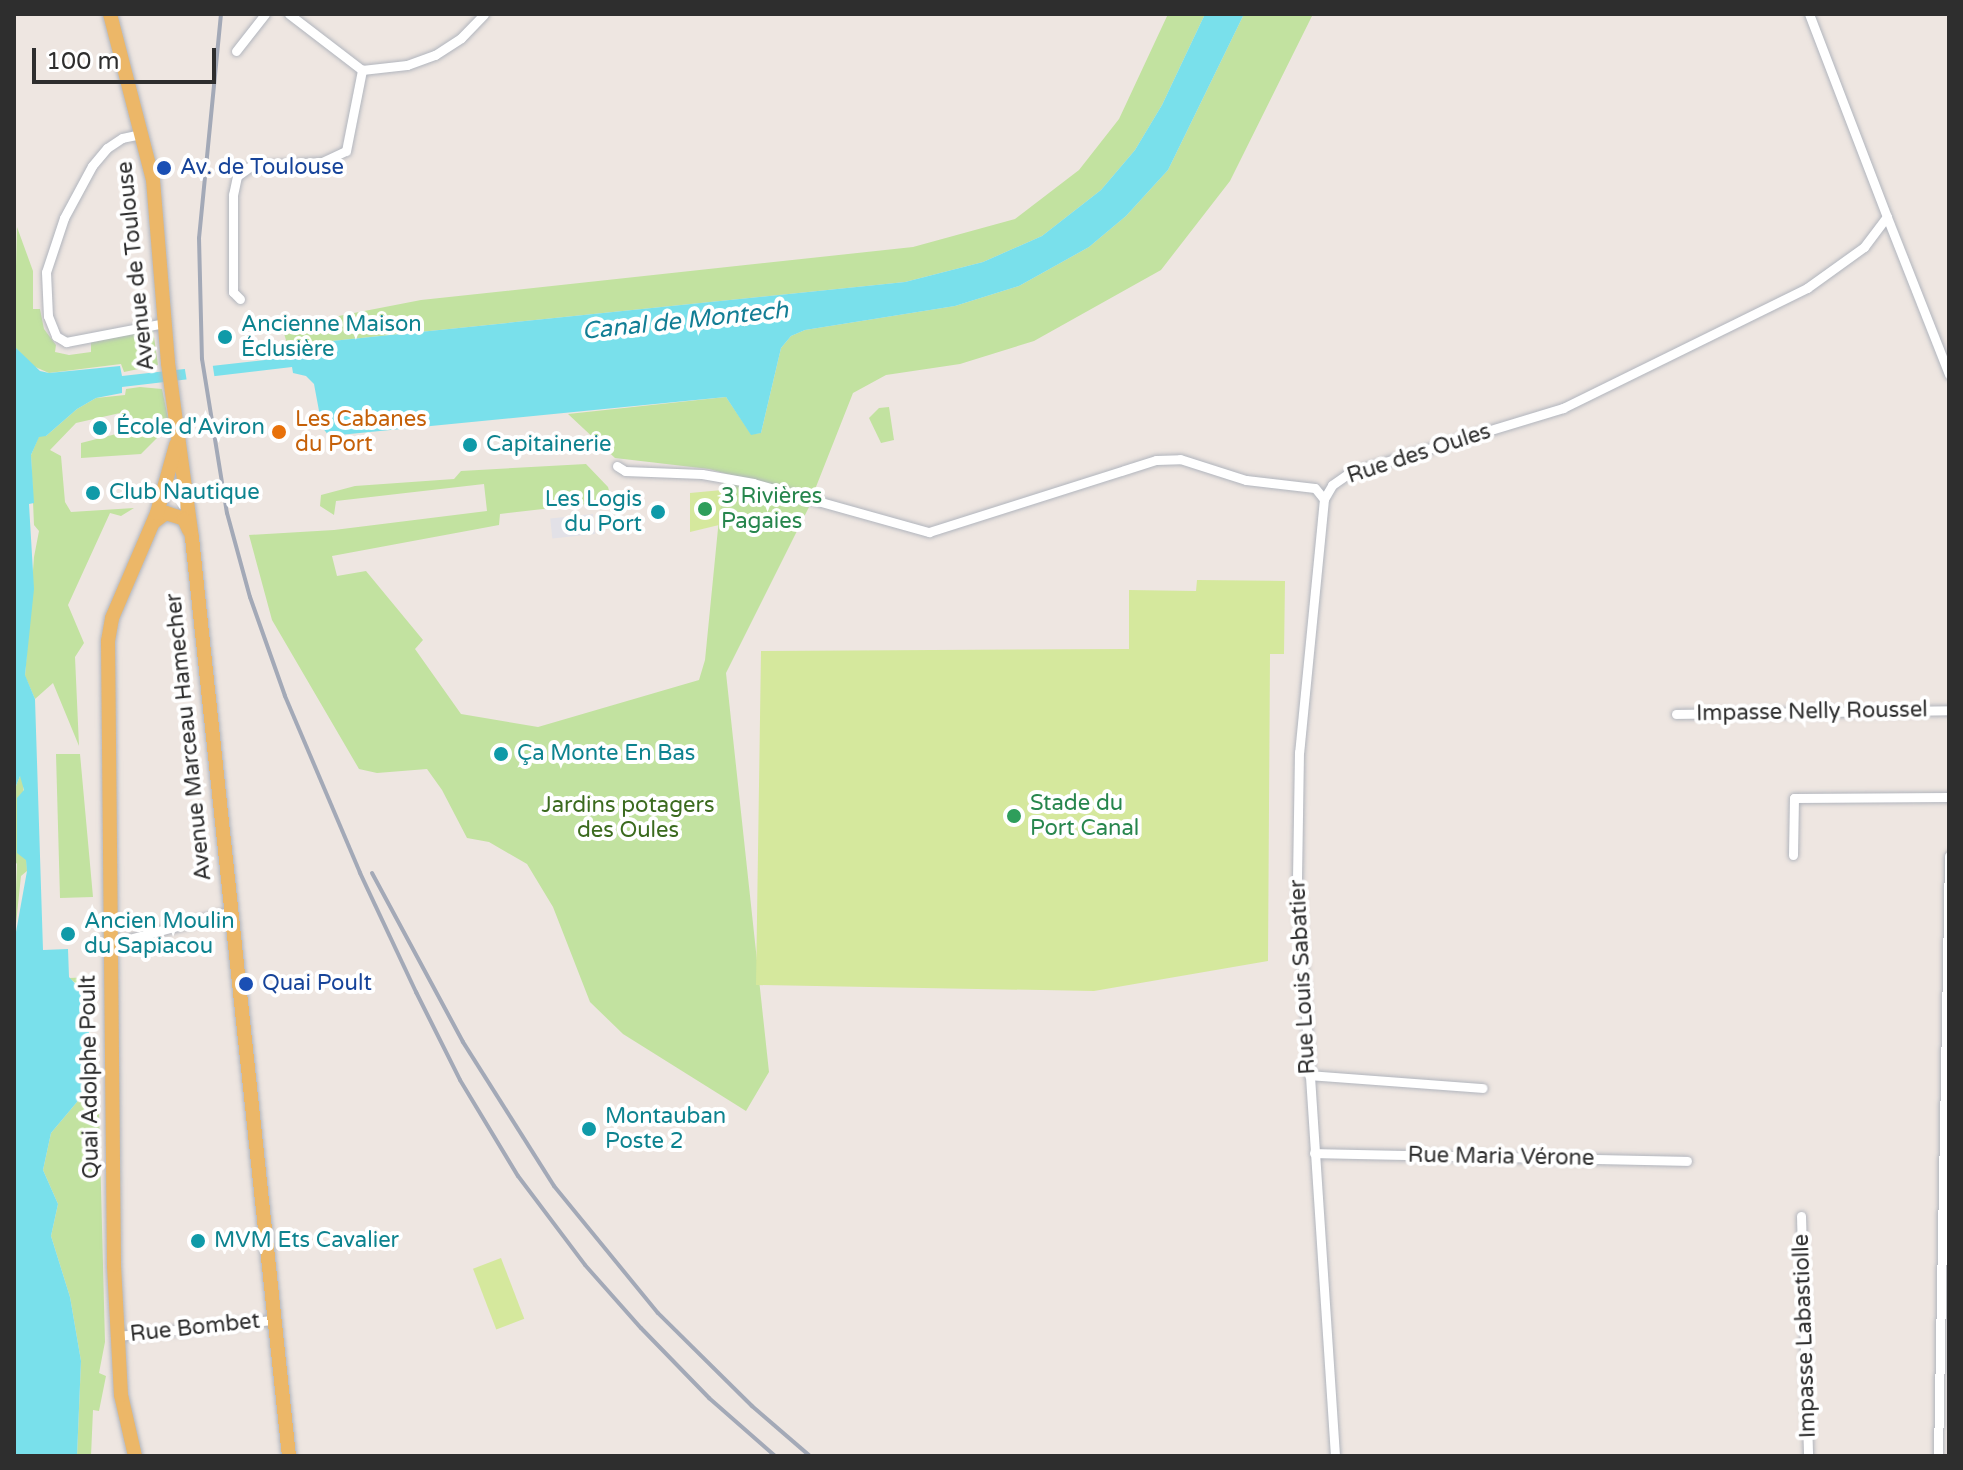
<!DOCTYPE html>
<meta charset="utf-8">
<style>
body{margin:0}
#map{position:relative;width:1963px;height:1470px;overflow:hidden;background:#eee6e1;font-family:"Varela Round",sans-serif}
div>[style]{position:absolute}
.industrial>*{inset:0;background:#e2e1e7;transform-origin:0 0}
.green>*{inset:0;background:#c2e2a0}
.pitch>*{inset:0;background:#d5e89d;transform-origin:0 0}
.water>*{inset:0;background:#79e0eb}
.pier>*{inset:0;background:#eee6e1;transform-origin:0 0}
.roads{filter:drop-shadow(0 0 2px #b1b5bd) drop-shadow(0 0 2px #b1b5bd)}
.minor>*{height:9px;margin:-4.5px;padding:0 4.5px;transform-origin:4.5px;border-radius:4.5px;background:#fff}
.primary>*{height:14px;margin:-7px;padding:0 7px;transform-origin:7px;border-radius:7px;background:#ecb768}
.rail>*{height:4px;margin:-2px;padding:0 2px;transform-origin:2px;border-radius:2px;background:#a3a9b7}
.dots>*{width:22px;height:22px;translate:-50% -50%;box-sizing:border-box;border:4px solid #fff;border-radius:50%}
span{translate:-50% -50%;white-space:nowrap;text-align:center;line-height:1.15;-webkit-text-stroke:8px #fff;paint-order:stroke}
.transit-label{font-size:22px;color:#164399}
.left{translate:0 -50%;text-align:left}
.street-label{font-size:22px;color:#2e2e2e}
.culture-label{font-size:22px;color:#0d838f}
.right{translate:-100% -50%;text-align:right}
.food-label{font-size:22px;color:#c56008}
.leisure-label{font-size:22px;color:#27864d}
.park-label{font-size:22px;color:#3b6a1e}
.water-label{font-size:24px;color:#137e95;font-style:italic}
.frame{position:absolute;inset:0;border:16px solid #2e2e2e;pointer-events:none}
.scale{position:absolute;left:32px;top:48px;width:184px;height:36px;box-sizing:border-box;border:4px solid #2e2e2e;border-top:0;padding-left:10px;font-size:24px;line-height:28px;white-space:nowrap;color:#2e2e2e;-webkit-text-stroke:6px #fff;paint-order:stroke}
</style>
<div id="map">
<div class="industrial">
<i style="left:593px;top:514px;width:20px;height:43px;rotate:84deg"></i>
</div>
<div class="green">
<i style="clip-path:polygon(1168px 14px,1205px 14px,1162px 105px,1135px 150px,1101px 190px,1042px 236px,983px 262px,905px 282px,322px 342px,289px 350px,282px 327px,421px 300px,913px 247px,1015px 219px,1079px 170px,1119px 119px)"></i>
<i style="clip-path:polygon(1244px 14px,1313px 14px,1230px 181px,1161px 270px,1034px 341px,960px 364px,886px 375px,853px 393px,812px 497px,709px 469px,615px 458px,568px 414px,726px 397px,751px 434px,761px 433px,781px 348px,791px 336px,805px 330px,955px 306px,1019px 286px,1089px 247px,1126px 216px,1168px 170px)"></i>
<i style="clip-path:polygon(17px 227px,33px 271px,33px 309px,40px 309px,44px 329px,56px 345px,55px 352px,69px 355px,91px 352px,91px 341px,153px 330px,158px 365px,124px 372px,121px 364px,49px 373px,33px 366px,14px 346px)"></i>
<i style="clip-path:polygon(140px 387px,162px 389px,168px 418px,167px 428px,141px 454px,81px 458px,81px 443px,124px 432px,120px 413px,76px 423px,50px 450px,61px 456px,65px 502px,71px 512px,134px 508px,121px 516px,110px 513px,68px 605px,84px 643px,75px 657px,79px 746px,53px 683px,35px 699px,25px 676px,34px 557px,39px 531px,34px 525px,31px 455px,39px 436px,46px 436px,77px 409px,96px 398px,125px 395px,126px 389px)"></i>
<i style="clip-path:polygon(889px 407px,894px 440px,881px 443px,869px 418px,879px 408px)"></i>
<i style="clip-path:polygon(586px 464px,608px 487px,612px 501px,500px 514px,499px 525px,332px 556px,337px 576px,366px 571px,423px 640px,415px 649px,461px 714px,538px 727px,699px 680px,705px 660px,723px 478px,812px 501px,726px 673px,769px 1072px,746px 1111px,623px 1034px,590px 1002px,553px 907px,527px 864px,489px 842px,467px 838px,442px 790px,427px 769px,377px 773px,359px 769px,272px 620px,249px 535px,334px 530px,487px 511px,484px 484px,336px 501px,334px 515px,320px 506px,321px 495px,355px 486px,454px 479px,461px 471px)"></i>
<i style="clip-path:polygon(56px 754px,80px 754px,93px 897px,60px 898px)"></i>
<i style="clip-path:polygon(20px 776px,23px 778px,27px 871px,21px 876px,14px 943px,17px 864px,14px 860px,14px 791px)"></i>
<i style="clip-path:polygon(95px 977px,96px 999px,69px 978px)"></i>
<i style="clip-path:polygon(98px 1073px,105px 1342px,99px 1373px,106px 1376px,99px 1411px,93px 1410px,91px 1456px,77px 1456px,81px 1361px,70px 1297px,51px 1236px,58px 1204px,43px 1170px,51px 1133px,77px 1102px,89px 1075px)"></i>
</div>
<div class="pitch">
<i style="clip-path:polygon(722px 490px,719px 525px,690px 532px,690px 493px)"></i>
<i style="clip-path:polygon(1197px 580px,1285px 581px,1284px 654px,1270px 654px,1268px 961px,1094px 991px,756px 985px,761px 651px,1129px 649px,1129px 590px,1196px 591px)"></i>
<i style="left:501px;top:1258px;width:65px;height:30px;rotate:69deg"></i>
</div>
<div class="water">
<i style="clip-path:polygon(1205px 14px,1244px 14px,1168px 170px,1126px 216px,1089px 247px,1019px 286px,955px 306px,805px 330px,791px 336px,781px 348px,761px 433px,751px 435px,726px 397px,329px 436px,322px 427px,314px 384px,306px 376px,293px 373px,292px 367px,122px 387px,122px 393px,96px 398px,77px 409px,46px 436px,39px 437px,31px 455px,34px 503px,29px 504px,34px 589px,25px 675px,35px 699px,43px 950px,68px 949px,69px 977px,82px 991px,89px 1005px,89px 1075px,77px 1102px,51px 1133px,43px 1170px,58px 1204px,51px 1236px,70px 1297px,81px 1361px,77px 1456px,14px 1456px,14px 943px,27px 871px,26px 860px,17px 853px,17px 798px,24px 790px,20px 776px,14px 791px,14px 346px,40px 371px,49px 373px,120px 366px,122px 376px,291px 357px,291px 349px,322px 342px,905px 282px,983px 262px,1042px 236px,1101px 190px,1135px 150px,1162px 105px)"></i>
</div>
<div class="pier">
<i style="left:212px;top:361px;width:19px;height:28px;rotate:81deg"></i>
</div>
<div class="roads">
<div class="minor">
<i style="left:289px;top:14px;width:92px;rotate:37.5deg"></i>
<i style="left:362px;top:70px;width:45px;rotate:-6.3deg"></i>
<i style="left:407px;top:65px;width:30px;rotate:-20deg"></i>
<i style="left:435px;top:55px;width:31px;rotate:-33deg"></i>
<i style="left:461px;top:38px;width:33px;rotate:-46deg"></i>
<i style="left:236px;top:51px;width:47px;rotate:-51.9deg"></i>
<i style="left:141px;top:134px;width:19px;rotate:168deg"></i>
<i style="left:122px;top:138px;width:18px;rotate:146deg"></i>
<i style="left:107px;top:148px;width:23px;rotate:130deg"></i>
<i style="left:92px;top:166px;width:59px;rotate:118.3deg"></i>
<i style="left:64px;top:218px;width:57px;rotate:108.4deg"></i>
<i style="left:46px;top:272px;width:44px;rotate:87.4deg"></i>
<i style="left:48px;top:316px;width:22px;rotate:68deg"></i>
<i style="left:56px;top:336px;width:12px;rotate:31deg"></i>
<i style="left:66px;top:342px;width:101px;rotate:-10.9deg"></i>
<i style="left:1887px;top:217px;width:169px;rotate:68.5deg"></i>
<i style="left:240px;top:299px;width:10px;rotate:-135deg"></i>
<i style="left:233px;top:292px;width:97px;rotate:-90deg"></i>
<i style="left:233px;top:195px;width:19px;rotate:-78deg"></i>
<i style="left:237px;top:176px;width:17px;rotate:-36deg"></i>
<i style="left:251px;top:166px;width:71px;rotate:-3.2deg"></i>
<i style="left:322px;top:162px;width:26px;rotate:-25deg"></i>
<i style="left:346px;top:151px;width:83px;rotate:-78.8deg"></i>
<i style="left:617px;top:466px;width:9px;rotate:32deg"></i>
<i style="left:625px;top:471px;width:77px;rotate:2.2deg"></i>
<i style="left:702px;top:474px;width:52px;rotate:10deg"></i>
<i style="left:753px;top:483px;width:183px;rotate:15.6deg"></i>
<i style="left:929px;top:532px;width:238px;rotate:-17.6deg"></i>
<i style="left:1156px;top:460px;width:24px;rotate:-2deg"></i>
<i style="left:1180px;top:459px;width:69px;rotate:17.7deg"></i>
<i style="left:1246px;top:480px;width:69px;rotate:6.6deg"></i>
<i style="left:1315px;top:488px;width:14px;rotate:51deg"></i>
<i style="left:1324px;top:499px;width:16px;rotate:-60deg"></i>
<i style="left:1332px;top:485px;width:21px;rotate:-35deg"></i>
<i style="left:1349px;top:473px;width:224px;rotate:-16.9deg"></i>
<i style="left:1563px;top:408px;width:272px;rotate:-26.2deg"></i>
<i style="left:1807px;top:288px;width:70px;rotate:-35.7deg"></i>
<i style="left:1864px;top:247px;width:38px;rotate:-53deg"></i>
<i style="left:1887px;top:217px;width:217px;rotate:-111deg"></i>
<i style="left:1324px;top:499px;width:254px;rotate:95.6deg"></i>
<i style="left:1299px;top:752px;width:127px;rotate:90.9deg"></i>
<i style="left:1297px;top:879px;width:578px;rotate:86.23deg"></i>
<i style="left:1676px;top:714px;width:273px;rotate:-0.8deg"></i>
<i style="left:1793px;top:855px;width:57px;rotate:-89deg"></i>
<i style="left:1794px;top:798px;width:155px;rotate:-0.4deg"></i>
<i style="left:111px;top:944px;width:122px;rotate:-15.2deg"></i>
<i style="left:1309px;top:1075px;width:174px;rotate:4.3deg"></i>
<i style="left:1314px;top:1153px;width:373px;rotate:1.2deg"></i>
<i style="left:1801px;top:1216px;width:240px;rotate:88.3deg"></i>
<i style="left:117px;top:1336px;width:156px;rotate:-5.9deg"></i>
<i style="left:1938px;top:1456px;width:600px;rotate:-88.95deg"></i>
</div>
<div class="primary">
<i style="left:110px;top:14px;width:171px;rotate:75.5deg"></i>
<i style="left:153px;top:180px;width:184px;rotate:85.3deg"></i>
<i style="left:168px;top:363px;width:177px;rotate:82.2deg"></i>
<i style="left:192px;top:538px;width:923px;rotate:83.97deg"></i>
<i style="left:154px;top:522px;width:15px;rotate:-37deg"></i>
<i style="left:166px;top:513px;width:19px;rotate:18deg"></i>
<i style="left:184px;top:519px;width:12px;rotate:66deg"></i>
<i style="left:135px;top:1456px;width:63px;rotate:-102.9deg"></i>
<i style="left:121px;top:1395px;width:130px;rotate:-93.1deg"></i>
<i style="left:114px;top:1265px;width:624px;rotate:-90.55deg"></i>
<i style="left:108px;top:641px;width:23px;rotate:-80deg"></i>
<i style="left:112px;top:618px;width:114px;rotate:-66.8deg"></i>
<i style="left:157px;top:513px;width:71px;rotate:-74.4deg"></i>
</div>
</div>
<div class="rail">
<i style="left:221px;top:14px;width:225px;rotate:95.6deg"></i>
<i style="left:199px;top:238px;width:121px;rotate:88.6deg"></i>
<i style="left:202px;top:359px;width:156px;rotate:80.8deg"></i>
<i style="left:227px;top:513px;width:87px;rotate:74.7deg"></i>
<i style="left:250px;top:597px;width:105px;rotate:70.5deg"></i>
<i style="left:285px;top:696px;width:192px;rotate:67deg"></i>
<i style="left:360px;top:873px;width:132px;rotate:64.8deg"></i>
<i style="left:416px;top:992px;width:98px;rotate:63.4deg"></i>
<i style="left:460px;top:1080px;width:112px;rotate:58.9deg"></i>
<i style="left:518px;top:1176px;width:111px;rotate:53deg"></i>
<i style="left:585px;top:1265px;width:84px;rotate:48.4deg"></i>
<i style="left:641px;top:1328px;width:98px;rotate:45.8deg"></i>
<i style="left:709px;top:1398px;width:88px;rotate:41.3deg"></i>
<i style="left:372px;top:873px;width:192px;rotate:61.7deg"></i>
<i style="left:463px;top:1042px;width:170px;rotate:57.7deg"></i>
<i style="left:554px;top:1186px;width:164px;rotate:50.7deg"></i>
<i style="left:658px;top:1313px;width:132px;rotate:44.7deg"></i>
<i style="left:752px;top:1406px;width:77px;rotate:40.8deg"></i>
</div>
<div class="dots">
<i style="left:164px;top:168px;background:#1a4fb4"></i>
<i style="left:225px;top:337px;background:#0f9aa8"></i>
<i style="left:100px;top:428px;background:#0f9aa8"></i>
<i style="left:279px;top:432px;background:#e8710a"></i>
<i style="left:470px;top:445px;background:#0f9aa8"></i>
<i style="left:93px;top:493px;background:#0f9aa8"></i>
<i style="left:705px;top:509px;background:#2e9e5b"></i>
<i style="left:658px;top:512px;background:#0f9aa8"></i>
<i style="left:501px;top:754px;background:#0f9aa8"></i>
<i style="left:1014px;top:816px;background:#2e9e5b"></i>
<i style="left:68px;top:934px;background:#0f9aa8"></i>
<i style="left:246px;top:984px;background:#1a4fb4"></i>
<i style="left:589px;top:1129px;background:#0f9aa8"></i>
<i style="left:198px;top:1241px;background:#0f9aa8"></i>
</div>
<div class="transit-label">
<span class="left" style="left:180px;top:168px">Av. de Toulouse</span>
<span class="left" style="left:262px;top:984px">Quai Poult</span>
</div>
<div class="street-label">
<span style="left:136px;top:266px;rotate:-96deg">Avenue de Toulouse</span>
<span style="left:1419px;top:454px;rotate:-18deg">Rue des Oules</span>
<span style="left:1812px;top:712px;rotate:-1deg">Impasse Nelly Roussel</span>
<span style="left:189px;top:737px;rotate:-96deg">Avenue Marceau Hamecher</span>
<span style="left:1303px;top:977px;rotate:-93deg">Rue Louis Sabatier</span>
<span style="left:90px;top:1077px;rotate:-91deg">Quai Adolphe Poult</span>
<span style="left:1501px;top:1157px;rotate:1deg">Rue Maria Vérone</span>
<span style="left:195px;top:1328px;rotate:-6deg">Rue Bombet</span>
<span style="left:1805px;top:1336px;rotate:-92deg">Impasse Labastiolle</span>
</div>
<div class="culture-label">
<span class="left" style="left:241px;top:337px">Ancienne Maison<br>Éclusière</span>
<span class="left" style="left:116px;top:428px">École d'Aviron</span>
<span class="left" style="left:486px;top:445px">Capitainerie</span>
<span class="left" style="left:109px;top:493px">Club Nautique</span>
<span class="right" style="left:642px;top:512px">Les Logis<br>du Port</span>
<span class="left" style="left:517px;top:754px">Ça Monte En Bas</span>
<span class="left" style="left:84px;top:934px">Ancien Moulin<br>du Sapiacou</span>
<span class="left" style="left:605px;top:1129px">Montauban<br>Poste 2</span>
<span class="left" style="left:214px;top:1241px">MVM Ets Cavalier</span>
</div>
<div class="food-label">
<span class="left" style="left:295px;top:432px">Les Cabanes<br>du Port</span>
</div>
<div class="leisure-label">
<span class="left" style="left:721px;top:509px">3 Rivières<br>Pagaies</span>
<span class="left" style="left:1030px;top:816px">Stade du<br>Port Canal</span>
</div>
<div class="park-label">
<span style="left:628px;top:818px">Jardins potagers<br>des Oules</span>
</div>
<div class="water-label">
<span style="left:685px;top:321px;rotate:-6deg">Canal de Montech</span>
</div>
<div class="frame"></div>
<div class="scale">100 m</div>
</div>
